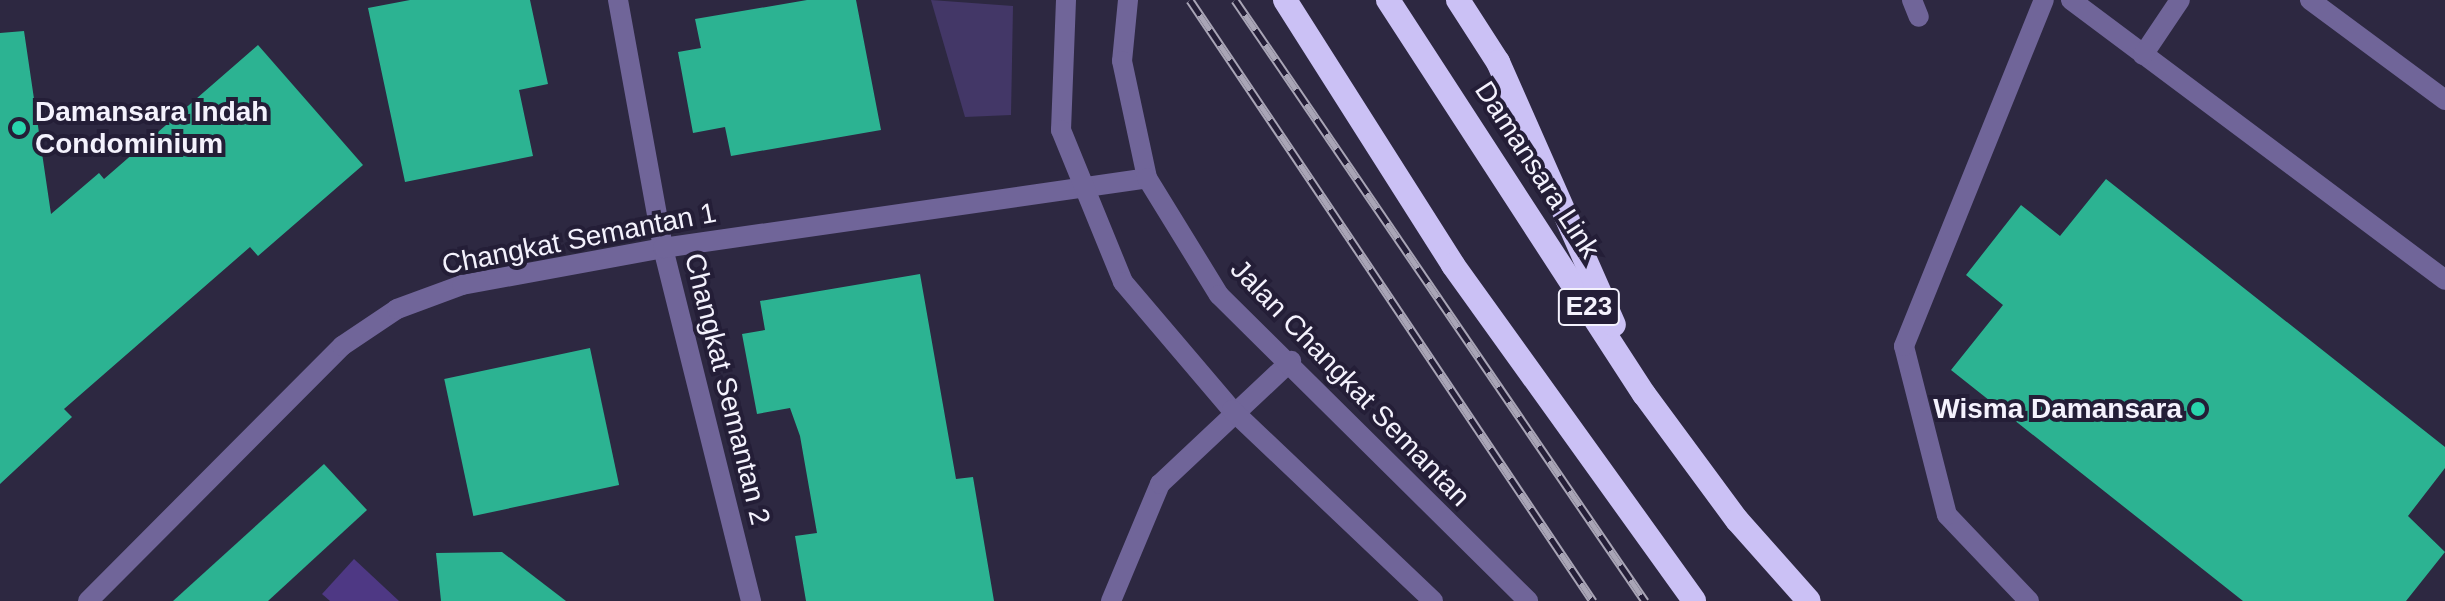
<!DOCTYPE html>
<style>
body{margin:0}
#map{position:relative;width:2445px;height:601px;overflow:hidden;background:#2d2841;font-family:Arial,sans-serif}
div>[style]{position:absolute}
.green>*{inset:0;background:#433767}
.water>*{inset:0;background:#4e3884}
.building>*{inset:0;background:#2cb392;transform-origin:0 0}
.lane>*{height:20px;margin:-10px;padding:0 10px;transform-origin:10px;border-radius:10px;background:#706599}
.street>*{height:20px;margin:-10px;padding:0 10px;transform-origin:10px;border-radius:10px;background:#706599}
.highway>*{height:24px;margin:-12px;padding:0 12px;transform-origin:12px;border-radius:12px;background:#cbc1f5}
.rail>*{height:9px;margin-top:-4.5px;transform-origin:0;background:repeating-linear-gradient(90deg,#241e37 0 18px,#a9a5b6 0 36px);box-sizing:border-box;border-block:2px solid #a9a5b6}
.dots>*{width:22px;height:22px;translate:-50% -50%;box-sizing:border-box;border:4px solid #241e37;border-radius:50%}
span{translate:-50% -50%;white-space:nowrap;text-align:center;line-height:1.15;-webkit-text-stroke:8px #241e37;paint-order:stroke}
.shield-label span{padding:2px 6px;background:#241e37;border:2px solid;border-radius:6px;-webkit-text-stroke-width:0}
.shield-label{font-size:26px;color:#f4f2fd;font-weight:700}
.poi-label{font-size:28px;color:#f4f2fd;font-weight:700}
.left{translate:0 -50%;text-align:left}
.right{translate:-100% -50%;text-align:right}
.street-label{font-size:28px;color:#f4f2fd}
</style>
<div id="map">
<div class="green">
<i style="clip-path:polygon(931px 0,1013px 6px,1011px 115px,965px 117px)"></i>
</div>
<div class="water">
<i style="clip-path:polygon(354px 559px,399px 601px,330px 601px,322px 594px)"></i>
</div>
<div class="building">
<i style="clip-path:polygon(410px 0,530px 0,548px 84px,519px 90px,533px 156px,405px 182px,368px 8px)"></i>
<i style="clip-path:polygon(807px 0,856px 0,881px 130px,731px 156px,725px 127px,693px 133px,678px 52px,701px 48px,695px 19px)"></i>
<i style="clip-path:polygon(24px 31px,51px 214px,99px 173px,104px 179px,258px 45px,363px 165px,258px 256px,250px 247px,64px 409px,72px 417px,0 484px,0 33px)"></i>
<i style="clip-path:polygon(2106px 179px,2445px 447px,2445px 468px,2408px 516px,2445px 552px,2406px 601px,2243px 601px,1951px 370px,2003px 305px,1966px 275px,2021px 205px,2060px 236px)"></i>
<i style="clip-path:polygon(920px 274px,956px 479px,973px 477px,994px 601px,806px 601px,795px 536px,817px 533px,800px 436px,790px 408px,757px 414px,742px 334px,765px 330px,760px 301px)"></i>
<i style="left:590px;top:348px;width:140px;height:149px;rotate:78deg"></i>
<i style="clip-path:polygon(324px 464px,367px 510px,268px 601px,173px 601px)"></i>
<i style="clip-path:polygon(502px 552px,566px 601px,441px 601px,436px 553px)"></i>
</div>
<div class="lane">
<i style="left:618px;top:0;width:252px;rotate:79.7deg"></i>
<i style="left:663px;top:248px;width:364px;rotate:76deg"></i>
<i style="left:1912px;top:0;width:18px;rotate:68deg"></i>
<i style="left:2071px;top:0;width:467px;rotate:36.8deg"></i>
<i style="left:2310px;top:0;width:168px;rotate:36.5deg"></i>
<i style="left:2143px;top:55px;width:66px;rotate:-56.1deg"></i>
<i style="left:88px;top:601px;width:360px;rotate:-45.1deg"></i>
<i style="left:342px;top:346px;width:66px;rotate:-33.9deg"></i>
<i style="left:397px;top:309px;width:69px;rotate:-20.3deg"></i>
<i style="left:462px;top:285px;width:204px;rotate:-10.4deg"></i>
<i style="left:663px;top:248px;width:489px;rotate:-8.2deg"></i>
<i style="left:1111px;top:601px;width:127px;rotate:-67.3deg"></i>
<i style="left:1160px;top:484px;width:180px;rotate:-43.2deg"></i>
<i style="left:2029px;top:601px;width:119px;rotate:-133.6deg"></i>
<i style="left:1947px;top:515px;width:174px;rotate:-104.3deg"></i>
<i style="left:1904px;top:346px;width:373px;rotate:-68deg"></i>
</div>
<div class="street">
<i style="left:1066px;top:0;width:130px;rotate:92.2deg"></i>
<i style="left:1061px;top:130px;width:164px;rotate:67.8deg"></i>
<i style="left:1123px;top:282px;width:168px;rotate:49.6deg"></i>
<i style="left:1232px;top:410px;width:277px;rotate:43.5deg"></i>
<i style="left:1128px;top:0;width:61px;rotate:95.6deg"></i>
<i style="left:1122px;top:61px;width:120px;rotate:77.9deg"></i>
<i style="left:1147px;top:178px;width:137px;rotate:58.4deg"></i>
<i style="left:1219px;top:295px;width:435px;rotate:44.7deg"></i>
</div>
<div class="highway">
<i style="left:1285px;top:0;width:314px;rotate:57.6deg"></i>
<i style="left:1453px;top:265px;width:413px;rotate:54.3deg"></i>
<i style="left:1388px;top:0;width:470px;rotate:57deg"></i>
<i style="left:1644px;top:394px;width:157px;rotate:53.6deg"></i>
<i style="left:1737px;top:520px;width:108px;rotate:48.4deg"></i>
<i style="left:1458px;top:0;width:74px;rotate:57.2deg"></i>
<i style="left:1498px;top:62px;width:287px;rotate:66.2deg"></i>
</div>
<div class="rail">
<i style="left:1190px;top:0;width:724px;rotate:56.16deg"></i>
<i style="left:1235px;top:0;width:728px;rotate:55.7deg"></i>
</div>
<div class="dots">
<i style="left:19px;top:128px;background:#28d5ad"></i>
<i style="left:2198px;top:409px;background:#28d5ad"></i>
</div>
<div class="shield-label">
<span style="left:1589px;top:307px">E23</span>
</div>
<div class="poi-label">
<span class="left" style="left:35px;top:128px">Damansara Indah<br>Condominium</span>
<span class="right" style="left:2182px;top:409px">Wisma Damansara</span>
</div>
<div class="street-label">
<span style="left:1537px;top:170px;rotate:57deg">Damansara Link</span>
<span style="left:579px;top:239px;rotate:-11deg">Changkat Semantan 1</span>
<span style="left:1350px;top:383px;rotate:46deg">Jalan Changkat Semantan</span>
<span style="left:727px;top:389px;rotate:76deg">Changkat Semantan 2</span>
</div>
</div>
